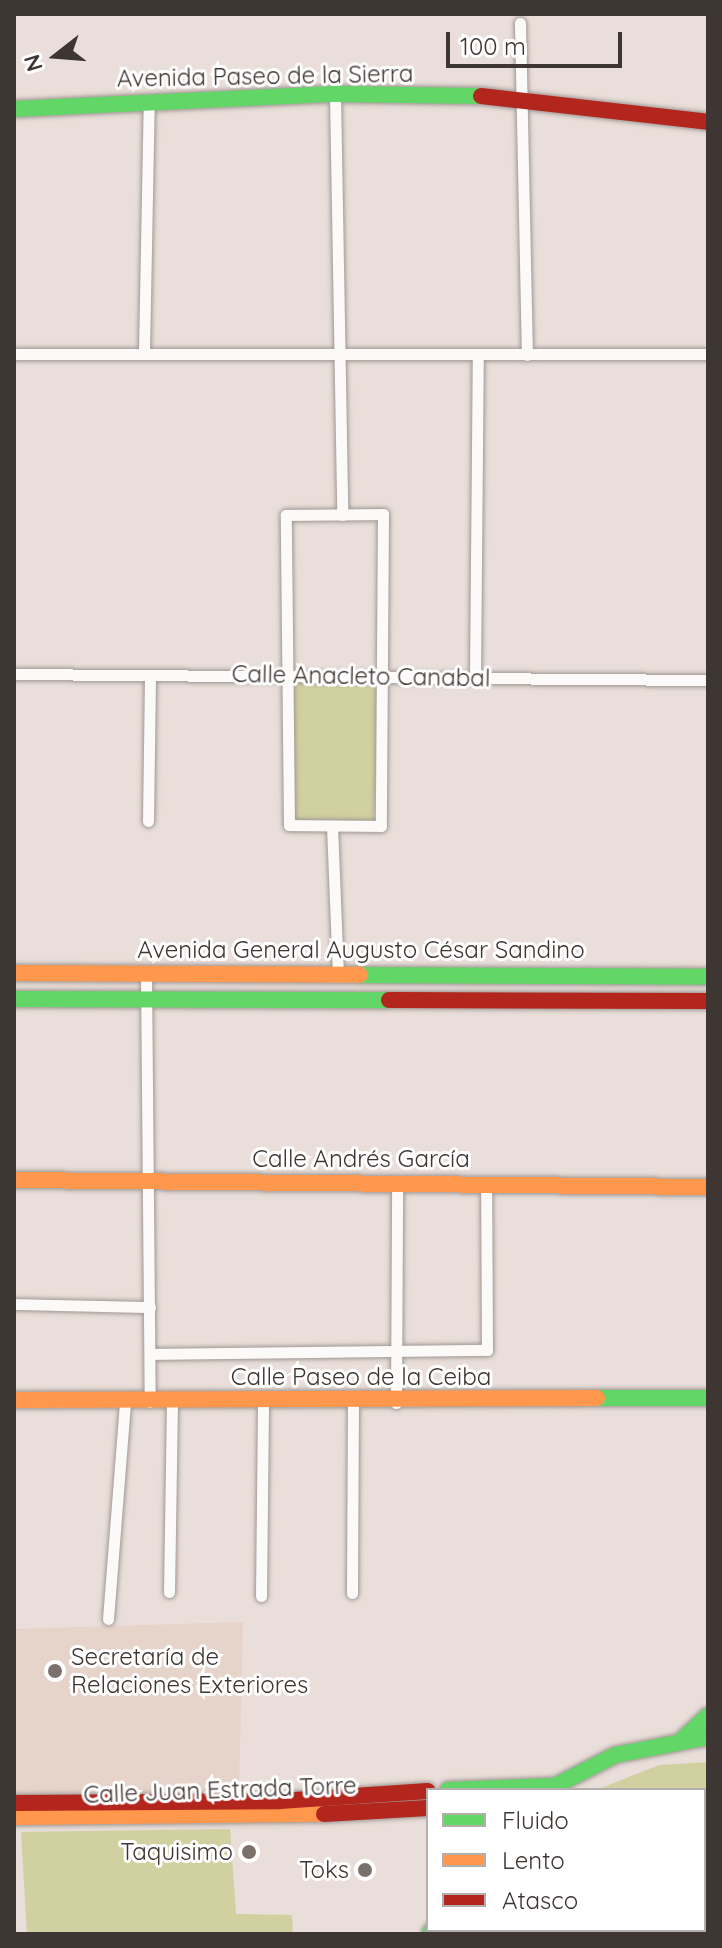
<!DOCTYPE html>
<meta charset="utf-8">
<style>
body{margin:0}
#map{position:relative;width:722px;height:1948px;overflow:hidden;background:#e9ded9;font-family:Quicksand,sans-serif}
div>[style]{position:absolute}
.built>*{inset:0;background:#e6d3ca}
.green>*{inset:0;background:#d1d0a0;transform-origin:0 0}
.roads{filter:drop-shadow(0 0 2px #a09894) drop-shadow(0 0 2px #a09894)}
.street>*{height:11px;margin:-5.5px;padding:0 5.5px;transform-origin:5.5px;border-radius:5.5px;background:#fcfaf9}
.fast>*{height:16px;margin:-8px;padding:0 8px;transform-origin:8px;border-radius:8px;background:#63d668}
.slow>*{height:16px;margin:-8px;padding:0 8px;transform-origin:8px;border-radius:8px;background:#ff974d}
.jam>*{height:16px;margin:-8px;padding:0 8px;transform-origin:8px;border-radius:8px;background:#b3261e}
.dots>*{width:22px;height:22px;translate:-50% -50%;box-sizing:border-box;border:4px solid #fff;border-radius:50%}
span{translate:-50% -50%;white-space:nowrap;text-align:center;line-height:1.15;-webkit-text-stroke:6px #fff;paint-order:stroke}
.street-label{font-size:24px;color:#3e3633}
.poi-label{font-size:24px;color:#3e3633}
.left{translate:0 -50%;text-align:left}
.right{translate:-100% -50%;text-align:right}
.frame{position:absolute;inset:0;border:16px solid #3e3633;pointer-events:none}
.legend{position:absolute;left:426px;top:1788px;width:280px;height:144px;box-sizing:border-box;background:#fff;border:2px solid #b2afad;margin:0;padding:10px 14px;list-style:none;font-size:24px;color:#3e3633}
.legend li{display:flex;align-items:center;gap:16px;height:40px}
.legend b{width:40px;border:2px solid #b2afad}
.north{position:absolute;left:16px;top:16px;width:80px;height:80px;-webkit-text-stroke:6px #fff;paint-order:stroke;rotate:253deg;font-size:22px;font-weight:700;line-height:32px;text-align:center;color:#3e3633}
.north::after{content:'';display:block;margin:auto;width:28px;height:36px;background:#3e3633;clip-path:polygon(50% 0,100% 100%,50% 72%,0 100%)}
.scale{position:absolute;left:446px;top:32px;width:176px;height:36px;box-sizing:border-box;border:4px solid #3e3633;border-top:0;padding-left:10px;font-size:24px;line-height:28px;white-space:nowrap;color:#3e3633;-webkit-text-stroke:6px #fff;paint-order:stroke}
</style>
<div id="map">
<div class="built">
<i style="clip-path:polygon(243px 1622px,239px 1791px,34px 1793px,33px 1799px,14px 1798px,14px 1629px)"></i>
</div>
<div class="green">
<i style="left:290px;top:673px;width:89px;height:152px;rotate:2deg"></i>
<i style="clip-path:polygon(708px 1762px,708px 1934px,451px 1934px,704px 1930px,704px 1790px,596px 1790px,659px 1765px)"></i>
<i style="clip-path:polygon(230px 1829px,236px 1914px,292px 1915px,293px 1934px,27px 1934px,21px 1832px)"></i>
</div>
<div class="roads">
<div class="street">
<i style="left:520px;top:23px;width:332px;rotate:88.8deg"></i>
<i style="left:335px;top:94px;width:421px;rotate:89deg"></i>
<i style="left:144px;top:351px;width:250px;rotate:-88.9deg"></i>
<i style="left:14px;top:354px;width:694px"></i>
<i style="left:383px;top:514px;width:312px;rotate:90.4deg"></i>
<i style="left:381px;top:826px;width:92px;rotate:-179.4deg"></i>
<i style="left:289px;top:825px;width:310px;rotate:-90.6deg"></i>
<i style="left:286px;top:515px;width:97px;rotate:-0.6deg"></i>
<i style="left:14px;top:674px;width:694px;rotate:0.5deg"></i>
<i style="left:475px;top:677px;width:321px;rotate:-89.5deg"></i>
<i style="left:148px;top:821px;width:145px;rotate:-89.2deg"></i>
<i style="left:332px;top:826px;width:148px;rotate:87.7deg"></i>
<i style="left:146px;top:973px;width:429px;rotate:89.5deg"></i>
<i style="left:14px;top:1304px;width:136px;rotate:1.3deg"></i>
<i style="left:151px;top:1354px;width:336px;rotate:-0.7deg"></i>
<i style="left:487px;top:1350px;width:167px;rotate:-90.3deg"></i>
<i style="left:396px;top:1403px;width:220px;rotate:-89.7deg"></i>
<i style="left:169px;top:1592px;width:190px;rotate:-89.1deg"></i>
<i style="left:352px;top:1593px;width:191px;rotate:-89.7deg"></i>
<i style="left:261px;top:1596px;width:196px;rotate:-89.4deg"></i>
<i style="left:108px;top:1619px;width:218px;rotate:-85.5deg"></i>
</div>
<div class="fast">
<i style="left:14px;top:109px;width:321px;rotate:-2.7deg"></i>
<i style="left:335px;top:94px;width:146px;rotate:0.8deg"></i>
<i style="left:360px;top:975px;width:348px;rotate:0.3deg"></i>
<i style="left:14px;top:999px;width:375px;rotate:0.2deg"></i>
<i style="left:597px;top:1398px;width:111px"></i>
<i style="left:683px;top:1739px;width:34px;rotate:-43deg"></i>
<i style="left:448px;top:1790px;width:104px;rotate:-2.2deg"></i>
<i style="left:547px;top:1790px;width:76px;rotate:-27.2deg"></i>
<i style="left:615px;top:1755px;width:95px;rotate:-11deg"></i>
<i style="left:430px;top:1934px;width:4px;rotate:-63deg"></i>
</div>
<div class="slow">
<i style="left:14px;top:973px;width:346px;rotate:0.3deg"></i>
<i style="left:14px;top:1180px;width:694px;rotate:0.58deg"></i>
<i style="left:14px;top:1400px;width:583px;rotate:-0.2deg"></i>
<i style="left:14px;top:1817px;width:310px;rotate:-0.6deg"></i>
</div>
<div class="jam">
<i style="left:481px;top:96px;width:228px;rotate:6.5deg"></i>
<i style="left:389px;top:1000px;width:319px;rotate:0.2deg"></i>
<i style="left:14px;top:1803px;width:266px;rotate:-0.4deg"></i>
<i style="left:280px;top:1801px;width:148px;rotate:-3.9deg"></i>
<i style="left:324px;top:1814px;width:104px;rotate:-3.3deg"></i>
</div>
</div>
<div class="dots">
<i style="left:55px;top:1671px;background:#7a716d"></i>
<i style="left:249px;top:1852px;background:#7a716d"></i>
<i style="left:365px;top:1870px;background:#7a716d"></i>
</div>
<div class="street-label">
<span style="left:265px;top:76px;rotate:-1deg">Avenida Paseo de la Sierra</span>
<span style="left:361px;top:676px;rotate:1deg">Calle Anacleto Canabal</span>
<span style="left:361px;top:950px">Avenida General Augusto César Sandino</span>
<span style="left:361px;top:1159px">Calle Andrés García</span>
<span style="left:361px;top:1377px">Calle Paseo de la Ceiba</span>
<span style="left:220px;top:1790px;rotate:-2deg">Calle Juan Estrada Torre</span>
</div>
<div class="poi-label">
<span class="left" style="left:71px;top:1671px">Secretaría de<br>Relaciones Exteriores</span>
<span class="right" style="left:233px;top:1852px">Taquisimo</span>
<span class="right" style="left:349px;top:1870px">Toks</span>
</div>
<div class="frame"></div>
<ul class="legend">
<li><b style="height:10px;background:#63d668"></b>Fluido</li>
<li><b style="height:10px;background:#ff974d"></b>Lento</li>
<li><b style="height:10px;background:#b3261e"></b>Atasco</li>
</ul>
<div class="north">N</div>
<div class="scale">100 m</div>
</div>
